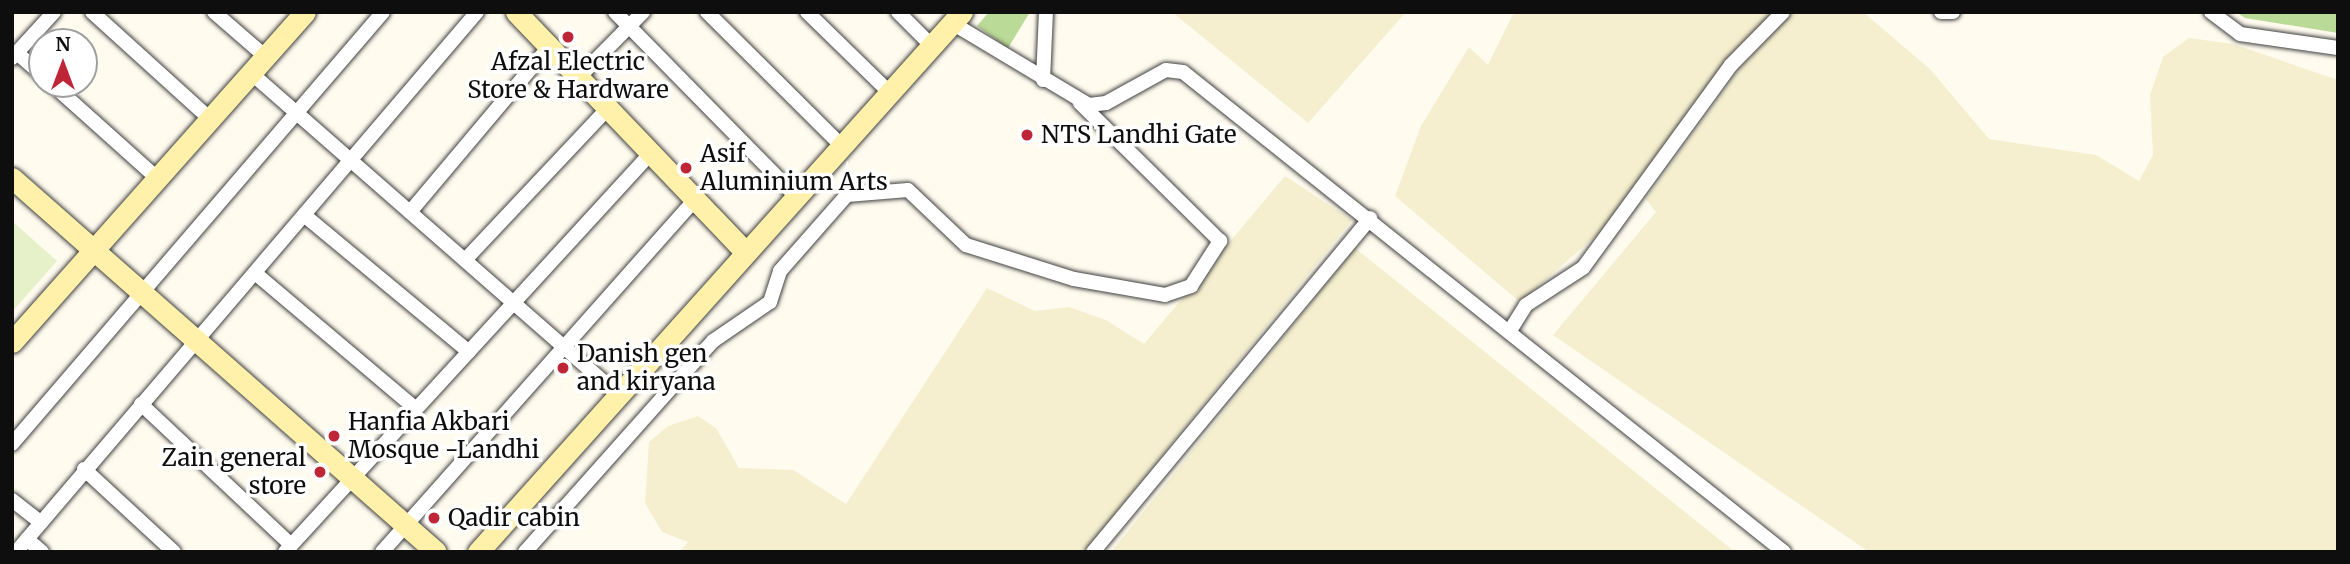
<!DOCTYPE html>
<style>
body{margin:0}
#map{position:relative;width:2350px;height:564px;overflow:hidden;background:#fffbef;font-family:Merriweather,serif}
div>[style]{position:absolute}
.farmland>*{inset:0;background:#f5efcf}
.forest>*{inset:0;background:#bada98}
.pitch>*{inset:0;background:#e6f1ca}
.roads{filter:drop-shadow(0 0 2px #414141) drop-shadow(0 0 2px #414141)}
.street>*{height:14px;margin:-7px;padding:0 7px;transform-origin:7px;border-radius:7px;background:#fff}
.secondary>*{height:21px;margin:-10.5px;padding:0 10.5px;transform-origin:10.5px;border-radius:10.5px;background:#fff0aa}
.dots>*{width:19px;height:19px;translate:-50% -50%;box-sizing:border-box;border:4px solid #fff;border-radius:50%}
span{translate:-50% -50%;white-space:nowrap;text-align:center;line-height:1.15;-webkit-text-stroke:7px #fff;paint-order:stroke}
.poi-label{font-size:24px;color:#0e0e0e}
.left{translate:0 -50%;text-align:left}
.right{translate:-100% -50%;text-align:right}
.frame{position:absolute;inset:0;border:14px solid #0e0e0e;pointer-events:none}
.north{position:absolute;left:28px;top:28px;width:70px;height:70px;box-sizing:border-box;background:#fff;border:2px solid #9f9f9f;border-radius:50%;rotate:0deg;font-size:19px;font-weight:700;line-height:28px;text-align:center;color:#0e0e0e}
.north::after{content:'';display:block;margin:auto;width:24px;height:32px;background:#be2537;clip-path:polygon(50% 0,100% 100%,50% 72%,0 100%)}
</style>
<div id="map">
<div class="farmland">
<i style="clip-path:polygon(1172px 12px,1406px 12px,1308px 123px)"></i>
<i style="clip-path:polygon(1514px 12px,1774px 12px,1613px 221px,1520px 302px,1395px 196px,1421px 126px,1469px 47px,1488px 65px)"></i>
<i style="clip-path:polygon(1793px 12px,1863px 12px,1930px 69px,1989px 139px,2096px 155px,2139px 181px,2153px 155px,2150px 95px,2163px 57px,2189px 38px,2233px 44px,2338px 80px,2338px 552px,1869px 552px,1553px 335px,1656px 212px,1646px 199px,1741px 67px)"></i>
<i style="clip-path:polygon(1285px 176px,1352px 220px,1084px 552px,680px 552px,688px 542px,662px 532px,645px 503px,649px 442px,668px 426px,698px 416px,716px 428px,739px 468px,793px 470px,846px 504px,987px 288px,1035px 311px,1069px 307px,1106px 320px,1144px 344px)"></i>
<i style="clip-path:polygon(1355px 248px,1735px 552px,1111px 552px)"></i>
</div>
<div class="forest">
<i style="clip-path:polygon(989px 12px,1030px 12px,1008px 48px,977px 26px)"></i>
<i style="clip-path:polygon(2236px 12px,2338px 12px,2338px 33px,2245px 18px)"></i>
</div>
<div class="pitch">
<i style="clip-path:polygon(12px 221px,57px 261px,12px 312px)"></i>
</div>
<div class="roads">
<div class="street">
<i style="left:92px;top:12px;width:159px;rotate:42.2deg"></i>
<i style="left:214px;top:12px;width:69px;rotate:40.9deg"></i>
<i style="left:615px;top:12px;width:257px;rotate:45.5deg"></i>
<i style="left:707px;top:12px;width:189px;rotate:44.8deg"></i>
<i style="left:807px;top:12px;width:115px;rotate:44.3deg"></i>
<i style="left:898px;top:12px;width:48px;rotate:45deg"></i>
<i style="left:1941px;top:12px;width:12px"></i>
<i style="left:2211px;top:12px;width:36px;rotate:37deg"></i>
<i style="left:2240px;top:34px;width:99px;rotate:8.1deg"></i>
<i style="left:952px;top:23px;width:160px;rotate:30.9deg"></i>
<i style="left:1089px;top:105px;width:17px;rotate:-7deg"></i>
<i style="left:1106px;top:103px;width:68px;rotate:-28.8deg"></i>
<i style="left:1166px;top:70px;width:17px;rotate:7deg"></i>
<i style="left:1183px;top:72px;width:769px;rotate:38.61deg"></i>
<i style="left:17px;top:53px;width:33px;rotate:41deg"></i>
<i style="left:12px;top:58px;width:62px;rotate:-47.6deg"></i>
<i style="left:251px;top:73px;width:488px;rotate:41.2deg"></i>
<i style="left:578px;top:78px;width:93px;rotate:-45.4deg"></i>
<i style="left:1043px;top:80px;width:68px;rotate:-87.5deg"></i>
<i style="left:52px;top:84px;width:142px;rotate:41.9deg"></i>
<i style="left:410px;top:212px;width:216px;rotate:-49.9deg"></i>
<i style="left:304px;top:215px;width:214px;rotate:39.7deg"></i>
<i style="left:465px;top:260px;width:209px;rotate:-46.7deg"></i>
<i style="left:255px;top:273px;width:211px;rotate:40.2deg"></i>
<i style="left:1511px;top:329px;width:28px;rotate:-58deg"></i>
<i style="left:1526px;top:305px;width:68px;rotate:-33deg"></i>
<i style="left:1583px;top:268px;width:251px;rotate:-53.9deg"></i>
<i style="left:1731px;top:65px;width:74px;rotate:-45.5deg"></i>
<i style="left:141px;top:404px;width:206px;rotate:43.2deg"></i>
<i style="left:12px;top:444px;width:569px;rotate:-49.34deg"></i>
<i style="left:84px;top:469px;width:122px;rotate:42.7deg"></i>
<i style="left:12px;top:500px;width:37px;rotate:38deg"></i>
<i style="left:27px;top:539px;width:20px;rotate:41deg"></i>
<i style="left:16px;top:552px;width:710px;rotate:-49.51deg"></i>
<i style="left:285px;top:552px;width:541px;rotate:-47.47deg"></i>
<i style="left:382px;top:552px;width:471px;rotate:-48.4deg"></i>
<i style="left:525px;top:552px;width:283px;rotate:-48.3deg"></i>
<i style="left:713px;top:341px;width:69px;rotate:-34.4deg"></i>
<i style="left:770px;top:302px;width:33px;rotate:-72deg"></i>
<i style="left:780px;top:271px;width:101px;rotate:-48.6deg"></i>
<i style="left:847px;top:195px;width:61px;rotate:-4.7deg"></i>
<i style="left:908px;top:190px;width:80px;rotate:43.5deg"></i>
<i style="left:966px;top:245px;width:113px;rotate:17.5deg"></i>
<i style="left:1074px;top:279px;width:92px;rotate:10deg"></i>
<i style="left:1165px;top:295px;width:28px;rotate:-19deg"></i>
<i style="left:1191px;top:286px;width:54px;rotate:-57.2deg"></i>
<i style="left:1220px;top:241px;width:197px;rotate:-135.4deg"></i>
<i style="left:1093px;top:552px;width:434px;rotate:-50.3deg"></i>
</div>
<div class="secondary">
<i style="left:516px;top:12px;width:330px;rotate:46.3deg"></i>
<i style="left:12px;top:178px;width:565px;rotate:41.41deg"></i>
<i style="left:12px;top:342px;width:441px;rotate:-48.4deg"></i>
<i style="left:478px;top:552px;width:725px;rotate:-48.13deg"></i>
</div>
</div>
<div class="dots">
<i style="left:568px;top:37px;background:#be2537"></i>
<i style="left:1027px;top:135px;background:#be2537"></i>
<i style="left:686px;top:168px;background:#be2537"></i>
<i style="left:563px;top:368px;background:#be2537"></i>
<i style="left:334px;top:436px;background:#be2537"></i>
<i style="left:320px;top:472px;background:#be2537"></i>
<i style="left:434px;top:518px;background:#be2537"></i>
</div>
<div class="poi-label">
<span style="left:568px;top:76px">Afzal Electric<br>Store &amp; Hardware</span>
<span class="left" style="left:1041px;top:135px">NTS Landhi Gate</span>
<span class="left" style="left:700px;top:168px">Asif<br>Aluminium Arts</span>
<span class="left" style="left:577px;top:368px">Danish gen<br>and kiryana</span>
<span class="left" style="left:348px;top:436px">Hanfia Akbari<br>Mosque -Landhi</span>
<span class="right" style="left:306px;top:472px">Zain general<br>store</span>
<span class="left" style="left:448px;top:518px">Qadir cabin</span>
</div>
<div class="frame"></div>
<div class="north">N</div>
</div>
